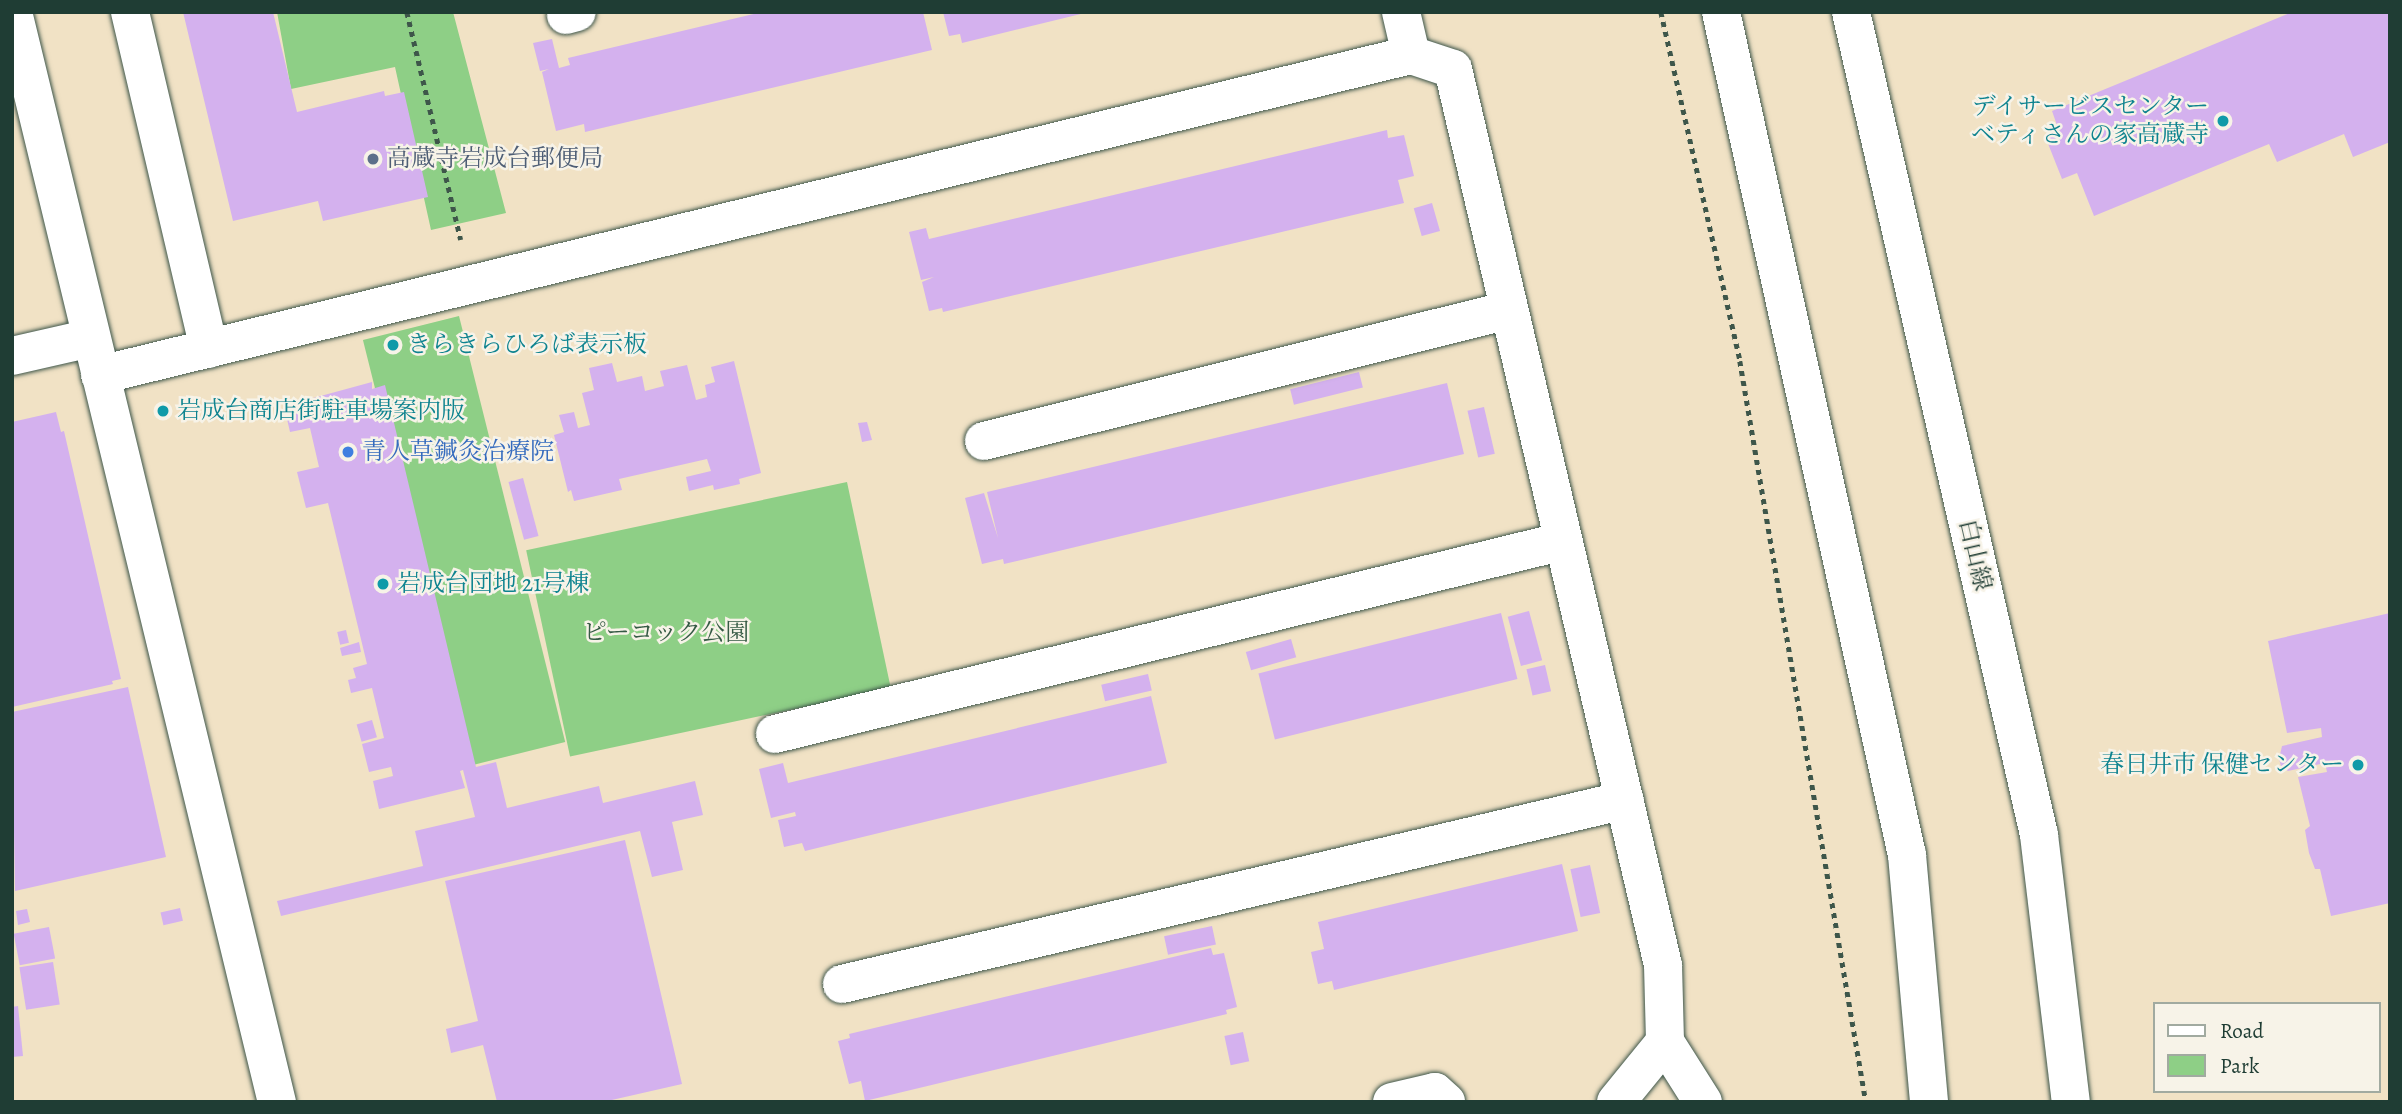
<!DOCTYPE html>
<meta charset="utf-8">
<style>
body{margin:0}
#map{position:relative;width:2402px;height:1114px;overflow:hidden;background:#f1e2c5;font-family:Alegreya,"Noto Serif JP",serif}
div>[style]{position:absolute}
.green>*{inset:0;background:#8ecf86;transform-origin:0 0}
.building>*{inset:0;background:#d4b1ee;transform-origin:0 0}
.path>*{height:4.5px;margin-top:-2.25px;transform-origin:0;background:repeating-linear-gradient(90deg,#3e564a 0 5px,transparent 0 10px)}
.roads{filter:drop-shadow(0 0 2px #3e564a) drop-shadow(0 0 2px #3e564a)}
.minor>*{height:38px;margin:-19px;padding:0 19px;transform-origin:19px;border-radius:19px;background:#fff}
.dots>*{width:19px;height:19px;translate:-50% -50%;box-sizing:border-box;border:4px solid #f7f3e8;border-radius:50%}
span{translate:-50% -50%;white-space:nowrap;text-align:center;line-height:1.15;-webkit-text-stroke:5px #f7f3e8;paint-order:stroke}
.culture-label{font-size:24px;color:#0d838f}
.right{translate:-100% -50%;text-align:right}
.left{translate:0 -50%;text-align:left}
.service-label{font-size:24px;color:#4e5e75}
.shop-label{font-size:24px;color:#366cbe}
.street-label{font-size:24px;color:#1f3d34}
.park-label{font-size:24px;color:#355a44}
.frame{position:absolute;inset:0;border:14px solid #1f3d34;pointer-events:none}
.legend{position:absolute;left:2153px;top:1002px;width:228px;height:91px;box-sizing:border-box;background:#f7f3e8;border:2px solid #a1aaa0;margin:0;padding:9px 12px;list-style:none;font-size:21px;color:#1f3d34}
.legend li{display:flex;align-items:center;gap:14px;height:35px}
.legend b{width:35px;border:2px solid #a1aaa0}
</style>
<div id="map">
<div class="green">
<i style="clip-path:polygon(277px 12px,453px 12px,506px 213px,431px 230px,395px 67px,291px 89px)"></i>
<i style="left:459px;top:316px;width:439px;height:99px;rotate:76deg"></i>
<i style="left:847px;top:482px;width:211px;height:328px;rotate:78deg"></i>
</div>
<div class="building">
<i style="clip-path:polygon(183px 12px,273px 12px,297px 112px,384px 91px,385px 96px,404px 92px,428px 197px,323px 221px,318px 201px,233px 221px)"></i>
<i style="clip-path:polygon(762px 12px,923px 12px,932px 50px,585px 132px,584px 124px,556px 131px,542px 72px,549px 69px,540px 71px,533px 43px,552px 39px,559px 68px,570px 65px,568px 58px)"></i>
<i style="clip-path:polygon(943px 12px,1085px 12px,1085px 13px,962px 43px,960px 34px,949px 36px)"></i>
<i style="clip-path:polygon(2292px 12px,2390px 12px,2390px 142px,2353px 157px,2344px 134px,2277px 162px,2269px 144px,2094px 216px,2077px 173px,2062px 179px,2045px 136px,2059px 131px,2052px 111px)"></i>
<i style="clip-path:polygon(1387px 130px,1388px 138px,1404px 135px,1414px 176px,1398px 180px,1404px 203px,943px 312px,942px 308px,929px 311px,922px 282px,934px 277px,921px 280px,909px 232px,926px 228px,929px 239px)"></i>
<i style="left:1432px;top:203px;width:29px;height:19px;rotate:74deg"></i>
<i style="clip-path:polygon(734px 361px,761px 473px,739px 479px,740px 484px,714px 490px,713px 485px,689px 491px,686px 477px,711px 471px,707px 459px,619px 479px,622px 490px,574px 501px,571px 490px,568px 492px,554px 435px,564px 432px,559px 415px,574px 412px,578px 428px,590px 425px,582px 393px,594px 390px,589px 368px,612px 363px,617px 382px,642px 376px,645px 391px,664px 386px,660px 371px,687px 365px,696px 400px,707px 397px,705px 385px,715px 382px,711px 367px)"></i>
<i style="left:1359px;top:372px;width:16px;height:71px;rotate:76deg"></i>
<i style="clip-path:polygon(372px 382px,372px 389px,385px 385px,476px 767px,496px 762px,507px 808px,599px 786px,603px 803px,695px 781px,703px 815px,672px 822px,683px 870px,652px 877px,640px 831px,281px 916px,277px 901px,423px 866px,415px 831px,475px 817px,463px 770px,460px 771px,465px 788px,379px 809px,373px 781px,393px 776px,391px 767px,369px 772px,362px 744px,384px 738px,372px 688px,351px 693px,348px 680px,356px 678px,353px 668px,367px 664px,328px 503px,306px 508px,297px 472px,319px 467px,310px 428px,290px 432px,284px 406px)"></i>
<i style="clip-path:polygon(1447px 383px,1464px 454px,1004px 564px,1003px 559px,982px 564px,965px 498px,984px 493px,998px 538px,987px 492px)"></i>
<i style="left:1484px;top:407px;width:48px;height:17px;rotate:77deg"></i>
<i style="clip-path:polygon(56px 412px,61px 432px,64px 431px,121px 679px,112px 681px,113px 684px,12px 707px,12px 422px)"></i>
<i style="clip-path:polygon(867px 422px,872px 440px,862px 442px,858px 423px)"></i>
<i style="left:523px;top:478px;width:60px;height:15px;rotate:75deg"></i>
<i style="left:1529px;top:611px;width:51px;height:22px;rotate:75deg"></i>
<i style="left:1501px;top:613px;width:68px;height:250px;rotate:76deg"></i>
<i style="clip-path:polygon(2390px 613px,2390px 903px,2331px 916px,2320px 869px,2315px 869px,2309px 853px,2305px 830px,2310px 826px,2298px 777px,2327px 772px,2325px 763px,2288px 771px,2281px 766px,2279px 759px,2282px 746px,2322px 737px,2321px 728px,2287px 733px,2268px 641px)"></i>
<i style="left:346px;top:630px;width:13px;height:9px;rotate:77deg"></i>
<i style="left:1291px;top:639px;width:19px;height:47px;rotate:74deg"></i>
<i style="clip-path:polygon(359px 642px,361px 652px,342px 656px,340px 648px)"></i>
<i style="left:1545px;top:665px;width:27px;height:19px;rotate:77deg"></i>
<i style="left:1148px;top:674px;width:17px;height:48px;rotate:77deg"></i>
<i style="clip-path:polygon(128px 687px,166px 857px,15px 891px,12px 712px)"></i>
<i style="clip-path:polygon(1151px 696px,1167px 763px,805px 851px,802px 843px,784px 847px,778px 820px,796px 816px,795px 812px,771px 818px,759px 769px,783px 763px,788px 783px)"></i>
<i style="left:372px;top:720px;width:18px;height:16px;rotate:74deg"></i>
<i style="clip-path:polygon(625px 840px,682px 1084px,603px 1102px,497px 1102px,483px 1045px,451px 1053px,446px 1029px,478px 1021px,445px 881px)"></i>
<i style="clip-path:polygon(1562px 864px,1578px 931px,1334px 990px,1332px 981px,1318px 984px,1311px 952px,1324px 949px,1318px 922px)"></i>
<i style="left:1590px;top:865px;width:49px;height:20px;rotate:78deg"></i>
<i style="left:180px;top:908px;width:13px;height:20px;rotate:77deg"></i>
<i style="clip-path:polygon(27px 909px,30px 922px,18px 925px,16px 911px)"></i>
<i style="left:1212px;top:926px;width:19px;height:49px;rotate:78deg"></i>
<i style="left:49px;top:927px;width:32px;height:36px;rotate:79deg"></i>
<i style="clip-path:polygon(1211px 948px,1213px 955px,1224px 953px,1237px 1007px,1226px 1010px,1227px 1014px,865px 1101px,861px 1081px,849px 1084px,838px 1041px,850px 1038px,849px 1034px)"></i>
<i style="left:53px;top:962px;width:43px;height:34px;rotate:81deg"></i>
<i style="clip-path:polygon(18px 1006px,23px 1056px,12px 1057px,12px 1007px)"></i>
<i style="left:1243px;top:1032px;width:30px;height:19px;rotate:78deg"></i>
</div>
<div class="path">
<i style="left:407px;top:12px;width:234px;rotate:76.7deg"></i>
<i style="left:1661px;top:12px;width:358px;rotate:77.2deg"></i>
<i style="left:1740px;top:361px;width:752px;rotate:80.35deg"></i>
</div>
<div class="roads">
<div class="minor">
<i style="left:13px;top:12px;width:1122px;rotate:76.39deg"></i>
<i style="left:130px;top:12px;width:346px;rotate:76.8deg"></i>
<i style="left:1401px;top:12px;width:44px;rotate:76.9deg"></i>
<i style="left:1411px;top:55px;width:44px;rotate:18.4deg"></i>
<i style="left:1453px;top:69px;width:920px;rotate:76.81deg"></i>
<i style="left:1663px;top:965px;width:77px;rotate:88.5deg"></i>
<i style="left:1665px;top:1042px;width:71px;rotate:57.7deg"></i>
<i style="left:1721px;top:12px;width:863px;rotate:77.56deg"></i>
<i style="left:1907px;top:855px;width:248px;rotate:84.9deg"></i>
<i style="left:1851px;top:12px;width:844px;rotate:77.13deg"></i>
<i style="left:2039px;top:835px;width:269px;rotate:83.2deg"></i>
<i style="left:566px;top:15px;width:11px;rotate:-15deg"></i>
<i style="left:12px;top:356px;width:81px;rotate:-12.8deg"></i>
<i style="left:100px;top:375px;width:1349px;rotate:-13.72deg"></i>
<i style="left:984px;top:441px;width:541px;rotate:-14.01deg"></i>
<i style="left:775px;top:734px;width:812px;rotate:-13.75deg"></i>
<i style="left:842px;top:984px;width:804px;rotate:-13.22deg"></i>
<i style="left:1392px;top:1102px;width:44px;rotate:-13.1deg"></i>
<i style="left:1435px;top:1092px;width:15px;rotate:42deg"></i>
<i style="left:1616px;top:1102px;width:77px;rotate:-50.8deg"></i>
</div>
</div>
<div class="dots">
<i style="left:2223px;top:121px;background:#0f9aa8"></i>
<i style="left:373px;top:159px;background:#5c6f8a"></i>
<i style="left:393px;top:345px;background:#0f9aa8"></i>
<i style="left:163px;top:411px;background:#0f9aa8"></i>
<i style="left:348px;top:452px;background:#3f7fe0"></i>
<i style="left:383px;top:584px;background:#0f9aa8"></i>
<i style="left:2358px;top:765px;background:#0f9aa8"></i>
</div>
<div class="culture-label">
<span class="right" style="left:2209px;top:121px">デイサービスセンター<br>ベティさんの家高蔵寺</span>
<span class="left" style="left:407px;top:345px">きらきらひろば表示板</span>
<span class="left" style="left:177px;top:411px">岩成台商店街駐車場案内版</span>
<span class="left" style="left:397px;top:584px">岩成台団地 21号棟</span>
<span class="right" style="left:2344px;top:765px">春日井市 保健センター</span>
</div>
<div class="service-label">
<span class="left" style="left:387px;top:159px">高蔵寺岩成台郵便局</span>
</div>
<div class="shop-label">
<span class="left" style="left:362px;top:452px">青人草鍼灸治療院</span>
</div>
<div class="street-label">
<span style="left:1975px;top:555px;rotate:77deg">白山線</span>
</div>
<div class="park-label">
<span style="left:666px;top:633px">ピーコック公園</span>
</div>
<div class="frame"></div>
<ul class="legend">
<li><b style="height:9px;background:#fff"></b>Road</li>
<li><b style="height:19px;background:#8ecf86"></b>Park</li>
</ul>
</div>
